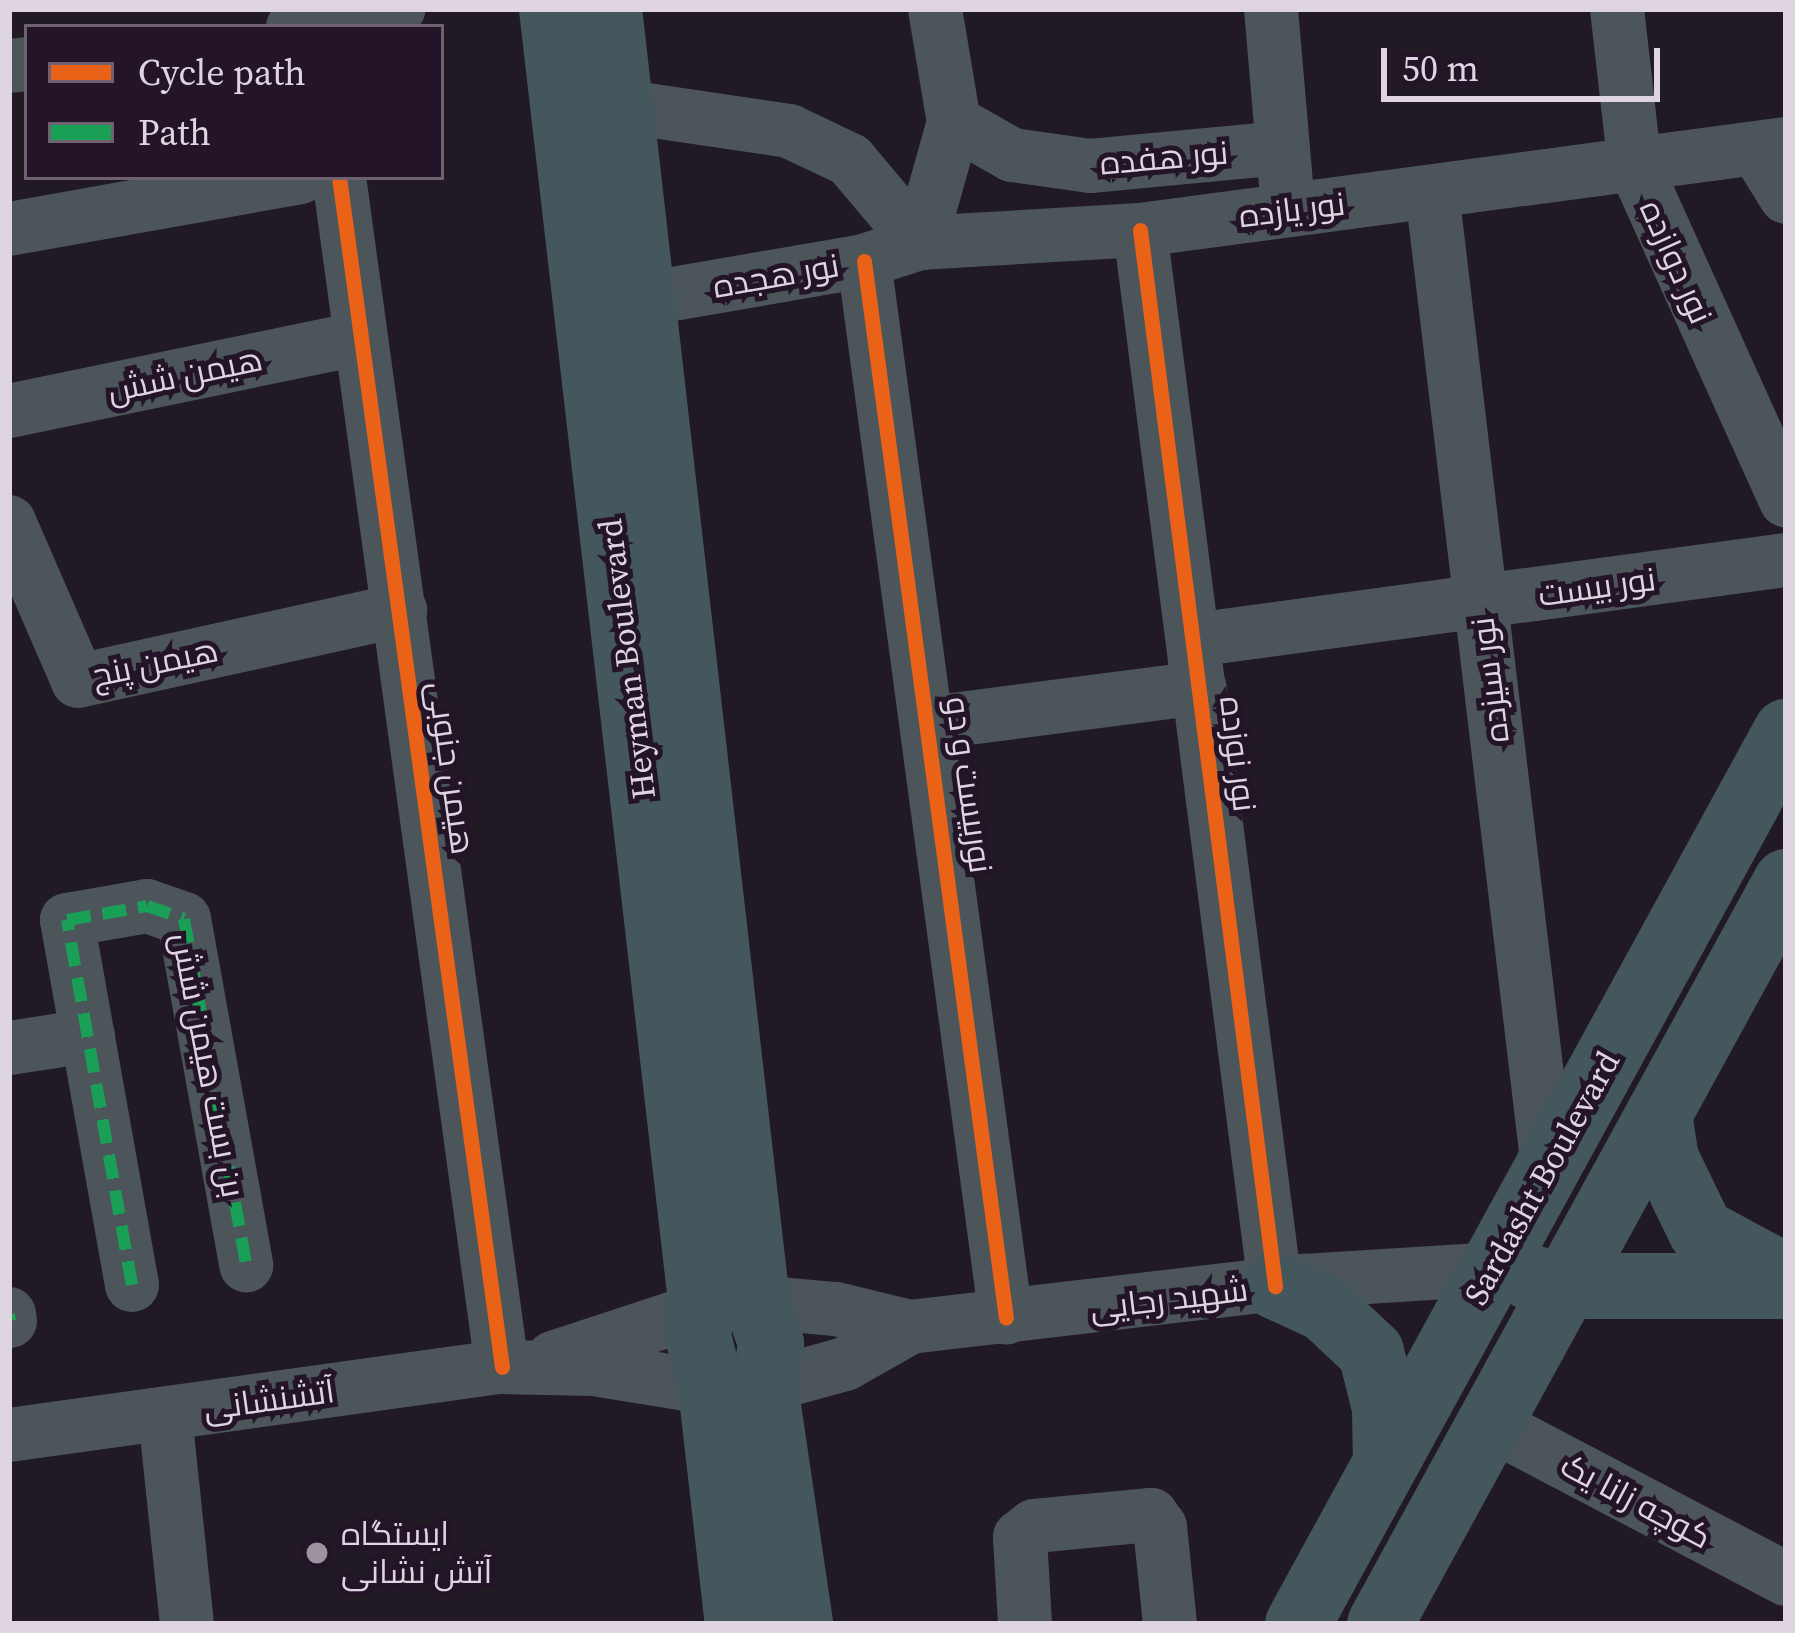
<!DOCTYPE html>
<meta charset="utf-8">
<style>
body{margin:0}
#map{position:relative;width:1795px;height:1633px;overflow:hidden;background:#211923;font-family:"Source Serif 4",Cairo,serif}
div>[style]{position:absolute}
.minor>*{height:54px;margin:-27px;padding:0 27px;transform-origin:27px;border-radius:27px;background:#4b555a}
.major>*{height:66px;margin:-33px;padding:0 33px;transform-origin:33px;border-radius:33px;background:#44575d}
.quiet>*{height:12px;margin-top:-6px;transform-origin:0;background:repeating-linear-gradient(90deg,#1a9f57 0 24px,transparent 0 36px)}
.cycleway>*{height:15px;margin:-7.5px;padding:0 7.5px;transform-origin:7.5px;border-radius:7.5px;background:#ea6118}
.dots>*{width:33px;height:33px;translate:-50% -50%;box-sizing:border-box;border:6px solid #231527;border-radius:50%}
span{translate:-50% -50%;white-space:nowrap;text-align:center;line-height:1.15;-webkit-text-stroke:10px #231527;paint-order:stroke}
.street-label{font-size:33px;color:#ded5e1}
.poi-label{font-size:33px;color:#ded5e1}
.left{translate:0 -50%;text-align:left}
.frame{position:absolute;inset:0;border:12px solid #ded5e1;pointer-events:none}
.legend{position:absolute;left:24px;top:24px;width:420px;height:156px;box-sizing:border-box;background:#231527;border:3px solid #6e6271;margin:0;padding:15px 21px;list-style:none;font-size:36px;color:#ded5e1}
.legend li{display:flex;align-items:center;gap:24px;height:60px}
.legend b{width:60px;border:3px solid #6e6271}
.scale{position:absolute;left:1381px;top:48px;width:279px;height:54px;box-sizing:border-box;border:6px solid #ded5e1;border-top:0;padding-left:15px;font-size:36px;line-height:42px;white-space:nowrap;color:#ded5e1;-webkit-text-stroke:9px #231527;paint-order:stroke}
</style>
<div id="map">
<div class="minor">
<i style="left:935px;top:9px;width:115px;rotate:80.5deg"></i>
<i style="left:954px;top:122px;width:67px;rotate:29.6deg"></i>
<i style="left:1012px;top:155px;width:79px;rotate:8deg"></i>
<i style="left:1090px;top:166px;width:192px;rotate:-5.4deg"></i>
<i style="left:1271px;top:9px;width:176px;rotate:85.1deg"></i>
<i style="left:1617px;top:9px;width:158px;rotate:83.5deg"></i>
<i style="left:1635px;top:166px;width:367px;rotate:65.7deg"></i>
<i style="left:293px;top:27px;width:107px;rotate:-9.7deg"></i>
<i style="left:9px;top:66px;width:18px;rotate:-6deg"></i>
<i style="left:620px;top:106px;width:171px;rotate:8.4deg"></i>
<i style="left:789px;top:131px;width:68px;rotate:25.4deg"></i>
<i style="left:850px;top:160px;width:109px;rotate:49.9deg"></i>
<i style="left:920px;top:243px;width:59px;rotate:162.2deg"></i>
<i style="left:864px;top:261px;width:224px;rotate:170.2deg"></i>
<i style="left:954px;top:122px;width:126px;rotate:105.7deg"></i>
<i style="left:920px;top:243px;width:220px;rotate:-3.4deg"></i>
<i style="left:1140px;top:230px;width:652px;rotate:-7.58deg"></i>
<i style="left:1757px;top:150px;width:55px;rotate:58.3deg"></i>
<i style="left:339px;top:177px;width:1201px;rotate:82.2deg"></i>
<i style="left:1432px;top:192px;width:982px;rotate:83.22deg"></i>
<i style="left:9px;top:229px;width:296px;rotate:-10.1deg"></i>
<i style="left:1140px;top:230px;width:1065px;rotate:82.71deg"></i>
<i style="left:864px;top:261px;width:1066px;rotate:82.35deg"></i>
<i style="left:9px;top:411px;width:359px;rotate:-11.7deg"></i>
<i style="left:9px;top:522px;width:173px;rotate:66.5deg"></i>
<i style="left:78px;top:681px;width:330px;rotate:-12.4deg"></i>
<i style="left:1194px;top:640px;width:597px;rotate:-7.7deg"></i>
<i style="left:930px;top:723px;width:272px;rotate:-7.4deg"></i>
<i style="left:9px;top:1048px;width:80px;rotate:-8.6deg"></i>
<i style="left:132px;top:1285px;width:371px;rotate:-100.1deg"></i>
<i style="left:67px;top:920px;width:81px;rotate:-9.9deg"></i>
<i style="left:147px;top:906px;width:39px;rotate:19deg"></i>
<i style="left:184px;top:919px;width:352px;rotate:79.8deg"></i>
<i style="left:757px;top:1302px;width:79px;rotate:5.1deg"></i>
<i style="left:836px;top:1309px;width:76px;rotate:13.7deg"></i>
<i style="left:910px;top:1327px;width:397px;rotate:-6.7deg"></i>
<i style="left:1304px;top:1281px;width:189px;rotate:-3.6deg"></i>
<i style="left:9px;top:1314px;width:7px;rotate:82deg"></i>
<i style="left:553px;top:1358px;width:157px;rotate:-18.2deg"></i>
<i style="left:765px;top:1386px;width:83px;rotate:-15.4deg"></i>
<i style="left:845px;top:1364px;width:75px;rotate:-29.6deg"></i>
<i style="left:165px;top:1415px;width:210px;rotate:84deg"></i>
<i style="left:1487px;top:1422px;width:338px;rotate:27.7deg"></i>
<i style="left:9px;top:1435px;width:498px;rotate:-7.9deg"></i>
<i style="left:502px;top:1367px;width:92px;rotate:1.2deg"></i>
<i style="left:594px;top:1369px;width:119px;rotate:9.2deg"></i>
<i style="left:1025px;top:1624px;width:87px;rotate:-93.3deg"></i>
<i style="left:1020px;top:1537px;width:18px;rotate:-38deg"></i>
<i style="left:1034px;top:1526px;width:118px;rotate:-5.4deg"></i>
<i style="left:1151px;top:1515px;width:15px;rotate:53deg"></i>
<i style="left:1160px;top:1527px;width:98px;rotate:84.1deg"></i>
</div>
<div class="major">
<i style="left:552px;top:9px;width:1309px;rotate:83.42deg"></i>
<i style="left:609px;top:9px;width:1301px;rotate:83.47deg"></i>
<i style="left:1659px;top:1114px;width:46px;rotate:81.2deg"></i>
<i style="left:1666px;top:1159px;width:80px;rotate:64.1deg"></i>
<i style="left:1701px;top:1231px;width:97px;rotate:28.4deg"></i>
<i style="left:1531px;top:1278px;width:35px;rotate:13deg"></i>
<i style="left:1565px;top:1286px;width:221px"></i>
<i style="left:1275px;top:1286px;width:55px;rotate:24.7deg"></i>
<i style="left:1325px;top:1309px;width:63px;rotate:43.1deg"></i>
<i style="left:1371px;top:1352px;width:58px;rotate:76deg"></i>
<i style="left:1385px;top:1408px;width:55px;rotate:89deg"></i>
<i style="left:728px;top:1297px;width:29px;rotate:10deg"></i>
<i style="left:757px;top:1302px;width:43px;rotate:71.1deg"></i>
<i style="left:771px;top:1343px;width:43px;rotate:97.9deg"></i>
<i style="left:765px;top:1386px;width:28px;rotate:163deg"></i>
<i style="left:738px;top:1394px;width:28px;rotate:-167deg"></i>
<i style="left:711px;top:1388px;width:54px;rotate:-104deg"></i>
<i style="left:698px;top:1336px;width:27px;rotate:-82deg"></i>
<i style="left:702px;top:1309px;width:29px;rotate:-25deg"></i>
<i style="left:765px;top:1386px;width:241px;rotate:81.6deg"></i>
<i style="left:711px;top:1388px;width:238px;rotate:83.5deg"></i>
<i style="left:1298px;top:1624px;width:1017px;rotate:-61.32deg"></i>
<i style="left:1380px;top:1624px;width:846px;rotate:-61.31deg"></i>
</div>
<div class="quiet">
<i style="left:132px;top:1285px;width:371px;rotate:-100.1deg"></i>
<i style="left:67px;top:920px;width:81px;rotate:-9.9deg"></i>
<i style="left:147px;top:906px;width:39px;rotate:19deg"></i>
<i style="left:184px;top:919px;width:352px;rotate:79.8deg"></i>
<i style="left:9px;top:1314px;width:7px;rotate:82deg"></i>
</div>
<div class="cycleway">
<i style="left:339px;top:177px;width:1201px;rotate:82.2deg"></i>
<i style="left:1140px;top:230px;width:1065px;rotate:82.71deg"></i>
<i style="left:864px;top:261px;width:1066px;rotate:82.35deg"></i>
</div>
<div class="dots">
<i style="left:317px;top:1553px;background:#9c939e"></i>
</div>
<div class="street-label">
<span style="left:1164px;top:158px;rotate:-5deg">نور هفده</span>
<span style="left:1292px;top:210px;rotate:-7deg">نور یازده</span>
<span style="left:1676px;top:262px;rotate:66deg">نور دوازده</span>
<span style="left:776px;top:276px;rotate:-10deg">نور هجده</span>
<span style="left:185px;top:375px;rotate:-12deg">هیمن شش</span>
<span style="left:1597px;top:587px;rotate:-8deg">نور بیست</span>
<span style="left:627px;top:659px;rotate:-97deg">Heyman Boulevard</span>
<span style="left:155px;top:663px;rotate:-12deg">هیمن پنج</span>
<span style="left:1490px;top:680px;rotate:-97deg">نور سیزده</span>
<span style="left:1238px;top:754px;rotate:83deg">نور نوزده</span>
<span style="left:451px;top:768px;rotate:82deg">هیمن جنوبی</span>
<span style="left:969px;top:785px;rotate:82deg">نوربیست و دو</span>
<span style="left:208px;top:1065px;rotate:79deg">بن بست هیمن شش</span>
<span style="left:1542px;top:1178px;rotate:-61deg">Sardasht Boulevard</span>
<span style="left:1169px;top:1299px;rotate:-7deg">شهید رجایی</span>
<span style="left:269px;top:1400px;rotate:-8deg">آتشنشانی</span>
<span style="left:1636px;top:1501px;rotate:28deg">کوچه زانا یک</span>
</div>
<div class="poi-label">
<span class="left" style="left:341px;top:1553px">ایستگاه<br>آتش نشانی</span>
</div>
<div class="frame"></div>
<ul class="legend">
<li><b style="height:15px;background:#ea6118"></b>Cycle path</li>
<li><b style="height:15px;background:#1a9f57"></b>Path</li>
</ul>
<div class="scale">50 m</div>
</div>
